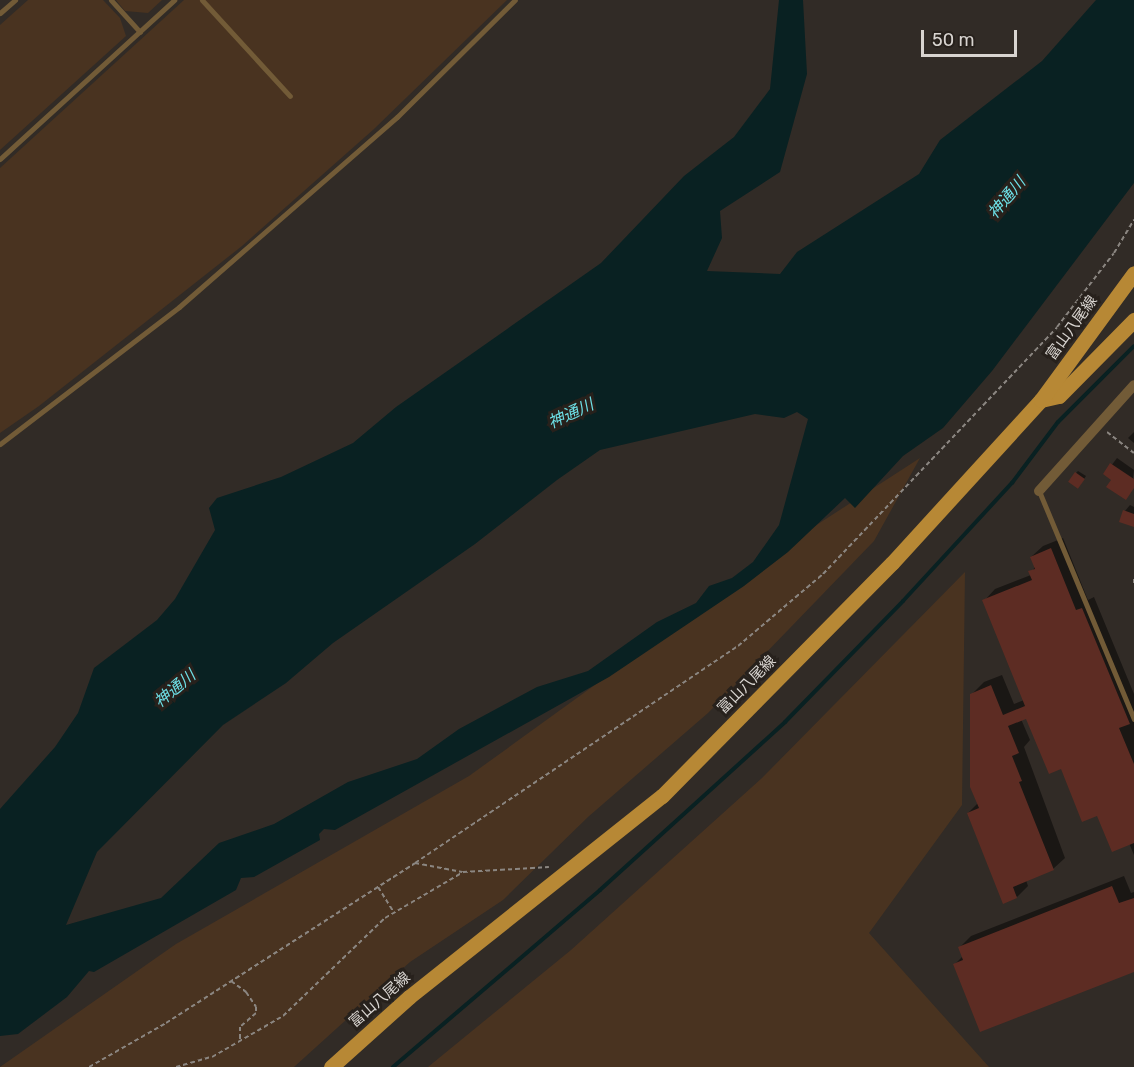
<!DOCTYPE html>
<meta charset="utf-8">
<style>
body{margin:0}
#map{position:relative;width:1134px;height:1067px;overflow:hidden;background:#312b26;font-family:Rubik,"Noto Sans JP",sans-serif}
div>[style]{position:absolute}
.green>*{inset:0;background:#493320}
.water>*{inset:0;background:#092122}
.shadow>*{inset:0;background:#0007}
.stream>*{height:4px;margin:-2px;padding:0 2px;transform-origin:2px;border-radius:2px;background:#092122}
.building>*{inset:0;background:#5d2c23;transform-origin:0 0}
.path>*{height:2px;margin-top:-1px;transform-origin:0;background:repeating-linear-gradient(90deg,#8b8681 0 4.5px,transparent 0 7.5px)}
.lane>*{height:5px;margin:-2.5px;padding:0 2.5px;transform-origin:2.5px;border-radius:2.5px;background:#725b37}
.street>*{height:10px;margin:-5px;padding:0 5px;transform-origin:5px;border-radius:5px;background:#725b37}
.primary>*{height:15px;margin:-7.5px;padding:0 7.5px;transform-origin:7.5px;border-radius:7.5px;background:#b78835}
span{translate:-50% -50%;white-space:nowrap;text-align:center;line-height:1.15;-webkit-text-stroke:6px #27211c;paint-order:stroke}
.street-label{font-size:15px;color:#d8d4d0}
.water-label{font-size:16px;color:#6ddfe6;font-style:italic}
.scale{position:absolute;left:921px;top:30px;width:96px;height:27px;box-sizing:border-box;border:3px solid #d8d4d0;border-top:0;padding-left:8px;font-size:18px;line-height:21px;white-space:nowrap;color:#d8d4d0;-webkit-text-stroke:4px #27211c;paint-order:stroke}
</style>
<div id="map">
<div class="green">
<i style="clip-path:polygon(28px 0,103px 0,120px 18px,126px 36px,0 150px,0 25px)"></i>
<i style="clip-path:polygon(116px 0,162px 0,148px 13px,125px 11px)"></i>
<i style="clip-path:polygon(184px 0,507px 0,374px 129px,242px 246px,39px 406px,0 433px,0 168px)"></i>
<i style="clip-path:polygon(920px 458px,874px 541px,708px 713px,588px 817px,503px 900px,410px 962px,294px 1067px,0 1067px,176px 944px,469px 776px,815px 526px)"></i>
<i style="clip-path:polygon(965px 572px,962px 805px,869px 933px,989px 1067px,428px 1067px,571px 950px,762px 778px)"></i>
</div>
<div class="water">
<i style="clip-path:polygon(evenodd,779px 0,803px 0,807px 74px,780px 172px,720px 211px,722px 238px,707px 271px,780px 274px,797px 252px,919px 174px,940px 140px,1042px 61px,1096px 0,1134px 0,1134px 183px,992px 371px,943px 428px,903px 456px,855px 508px,845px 498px,788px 552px,744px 586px,609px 677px,335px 830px,324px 829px,319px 834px,320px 840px,254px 877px,241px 878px,236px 890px,94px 972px,89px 971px,67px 997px,18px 1034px,0 1036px,0 809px,55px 747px,78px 713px,94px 668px,157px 620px,175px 599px,215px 530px,209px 508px,217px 498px,281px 477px,353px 443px,396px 407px,601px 263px,684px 176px,734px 137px,770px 89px,779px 0,797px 412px,808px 419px,779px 525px,753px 562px,732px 578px,709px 586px,696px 603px,657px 622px,588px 671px,537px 687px,459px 729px,417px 759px,348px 782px,274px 824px,219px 843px,161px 898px,66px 925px,97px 852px,223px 725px,286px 683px,333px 643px,475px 544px,557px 480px,600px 450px,755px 414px,784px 418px,797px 412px)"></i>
</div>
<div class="shadow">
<i style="clip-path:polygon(1134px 432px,1134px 443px,1128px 438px)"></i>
<i style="clip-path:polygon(1117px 458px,1134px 470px,1131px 493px,1105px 474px)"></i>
<i style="clip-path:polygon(1078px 471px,1086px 476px,1080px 485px,1076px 473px)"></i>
<i style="clip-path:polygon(1130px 505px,1134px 507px,1134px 526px,1125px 511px)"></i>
<i style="clip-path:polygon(1063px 538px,1088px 600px,1094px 597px,1134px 694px,1134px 855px,1129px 843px,1098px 814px,1027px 717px,1021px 719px,1030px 740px,1024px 747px,1065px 858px,1053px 869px,1026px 880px,1028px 886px,1017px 897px,968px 813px,978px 803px,972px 694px,984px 682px,1002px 675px,1014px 704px,1024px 700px,984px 601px,995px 589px,1031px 575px,1035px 566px,1031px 557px,1043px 546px)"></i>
<i style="clip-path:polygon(1124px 876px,1131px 893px,1134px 892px,1134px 970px,954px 965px,963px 956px,960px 947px,971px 936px)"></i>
</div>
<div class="stream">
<i style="left:393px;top:1067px;width:272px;rotate:-40.5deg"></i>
<i style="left:600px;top:890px;width:250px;rotate:-42.2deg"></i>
<i style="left:785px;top:722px;width:169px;rotate:-45.7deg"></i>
<i style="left:903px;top:601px;width:161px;rotate:-47.3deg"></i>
<i style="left:1012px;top:483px;width:76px;rotate:-53deg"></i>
<i style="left:1058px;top:422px;width:107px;rotate:-45deg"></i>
</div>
<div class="building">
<i style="clip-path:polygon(1110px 463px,1134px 479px,1134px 488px,1126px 500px,1106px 487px,1111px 480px,1103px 474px)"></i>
<i style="left:1075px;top:472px;width:12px;height:12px;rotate:35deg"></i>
<i style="clip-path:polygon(1123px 510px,1134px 514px,1134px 527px,1119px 522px)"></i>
<i style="clip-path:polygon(1051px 548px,1076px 610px,1082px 608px,1130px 724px,1119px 728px,1134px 764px,1134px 843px,1112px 852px,1097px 816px,1082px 822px,1061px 769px,1049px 774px,1026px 719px,1008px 726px,1019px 753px,1012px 756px,1022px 781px,1019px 782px,1054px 870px,1013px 887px,1017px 898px,1003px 904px,967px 813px,979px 808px,970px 787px,970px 694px,991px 685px,1003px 715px,1025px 706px,982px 600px,1032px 580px,1028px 571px,1035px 569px,1030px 557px)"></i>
<i style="clip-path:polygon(1112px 886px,1119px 903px,1134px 898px,1134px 972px,980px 1032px,953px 964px,963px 960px,958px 947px)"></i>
</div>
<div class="path">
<i style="left:1107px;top:432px;width:34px;rotate:38deg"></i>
<i style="left:1134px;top:579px;width:6px;rotate:90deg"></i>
<i style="left:415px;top:863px;width:389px;rotate:-33.9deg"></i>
<i style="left:738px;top:646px;width:111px;rotate:-40.3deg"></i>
<i style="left:823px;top:574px;width:340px;rotate:-46.5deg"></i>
<i style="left:1057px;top:327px;width:93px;rotate:-52.4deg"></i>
<i style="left:1114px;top:253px;width:39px;rotate:-59deg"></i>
<i style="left:378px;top:887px;width:31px;rotate:58deg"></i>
<i style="left:231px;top:981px;width:19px;rotate:36deg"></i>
<i style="left:246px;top:992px;width:18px;rotate:56deg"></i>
<i style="left:256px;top:1007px;width:6px;rotate:90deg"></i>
<i style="left:256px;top:1013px;width:21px;rotate:139deg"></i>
<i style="left:240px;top:1027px;width:14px;rotate:90deg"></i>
<i style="left:89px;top:1067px;width:89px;rotate:-29.7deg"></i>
<i style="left:166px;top:1023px;width:296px;rotate:-32.7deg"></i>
<i style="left:415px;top:863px;width:48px;rotate:10.8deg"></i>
<i style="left:176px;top:1067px;width:37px;rotate:-16deg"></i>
<i style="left:212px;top:1057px;width:82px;rotate:-30deg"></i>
<i style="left:283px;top:1016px;width:141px;rotate:-43.9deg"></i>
<i style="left:385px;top:918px;width:91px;rotate:-30.5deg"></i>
<i style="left:463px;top:872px;width:86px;rotate:-3.3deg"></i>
</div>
<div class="lane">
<i style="left:111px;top:0;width:43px;rotate:47.8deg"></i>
<i style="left:202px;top:0;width:130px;rotate:47.5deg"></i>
<i style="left:0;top:13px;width:20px;rotate:-41deg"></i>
<i style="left:0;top:159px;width:236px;rotate:-42.4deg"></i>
<i style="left:0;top:444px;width:225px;rotate:-37.4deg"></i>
<i style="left:179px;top:307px;width:289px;rotate:-41.1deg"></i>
<i style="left:397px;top:117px;width:166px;rotate:-44.8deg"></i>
<i style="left:1039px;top:491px;width:247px;rotate:67.4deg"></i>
</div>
<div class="street">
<i style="left:1039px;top:491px;width:142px;rotate:-48.1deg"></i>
</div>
<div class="primary">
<i style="left:1041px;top:400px;width:18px;rotate:-13deg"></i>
<i style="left:1059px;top:396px;width:107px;rotate:-45.4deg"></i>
<i style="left:331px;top:1067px;width:105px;rotate:-41.9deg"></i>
<i style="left:409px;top:997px;width:323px;rotate:-38.5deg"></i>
<i style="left:662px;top:796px;width:327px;rotate:-45.4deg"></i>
<i style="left:892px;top:563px;width:221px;rotate:-47.6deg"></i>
<i style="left:1041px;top:400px;width:157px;rotate:-53.8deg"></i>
</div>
<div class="street-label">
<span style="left:1072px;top:328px;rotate:-54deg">富山八尾線</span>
<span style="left:747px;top:685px;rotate:-45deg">富山八尾線</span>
<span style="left:380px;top:1000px;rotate:-41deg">富山八尾線</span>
</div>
<div class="water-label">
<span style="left:1007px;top:198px;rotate:-50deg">神通川</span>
<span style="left:571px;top:414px;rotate:-25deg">神通川</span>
<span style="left:175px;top:689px;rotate:-40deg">神通川</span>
</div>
<div class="scale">50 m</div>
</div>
